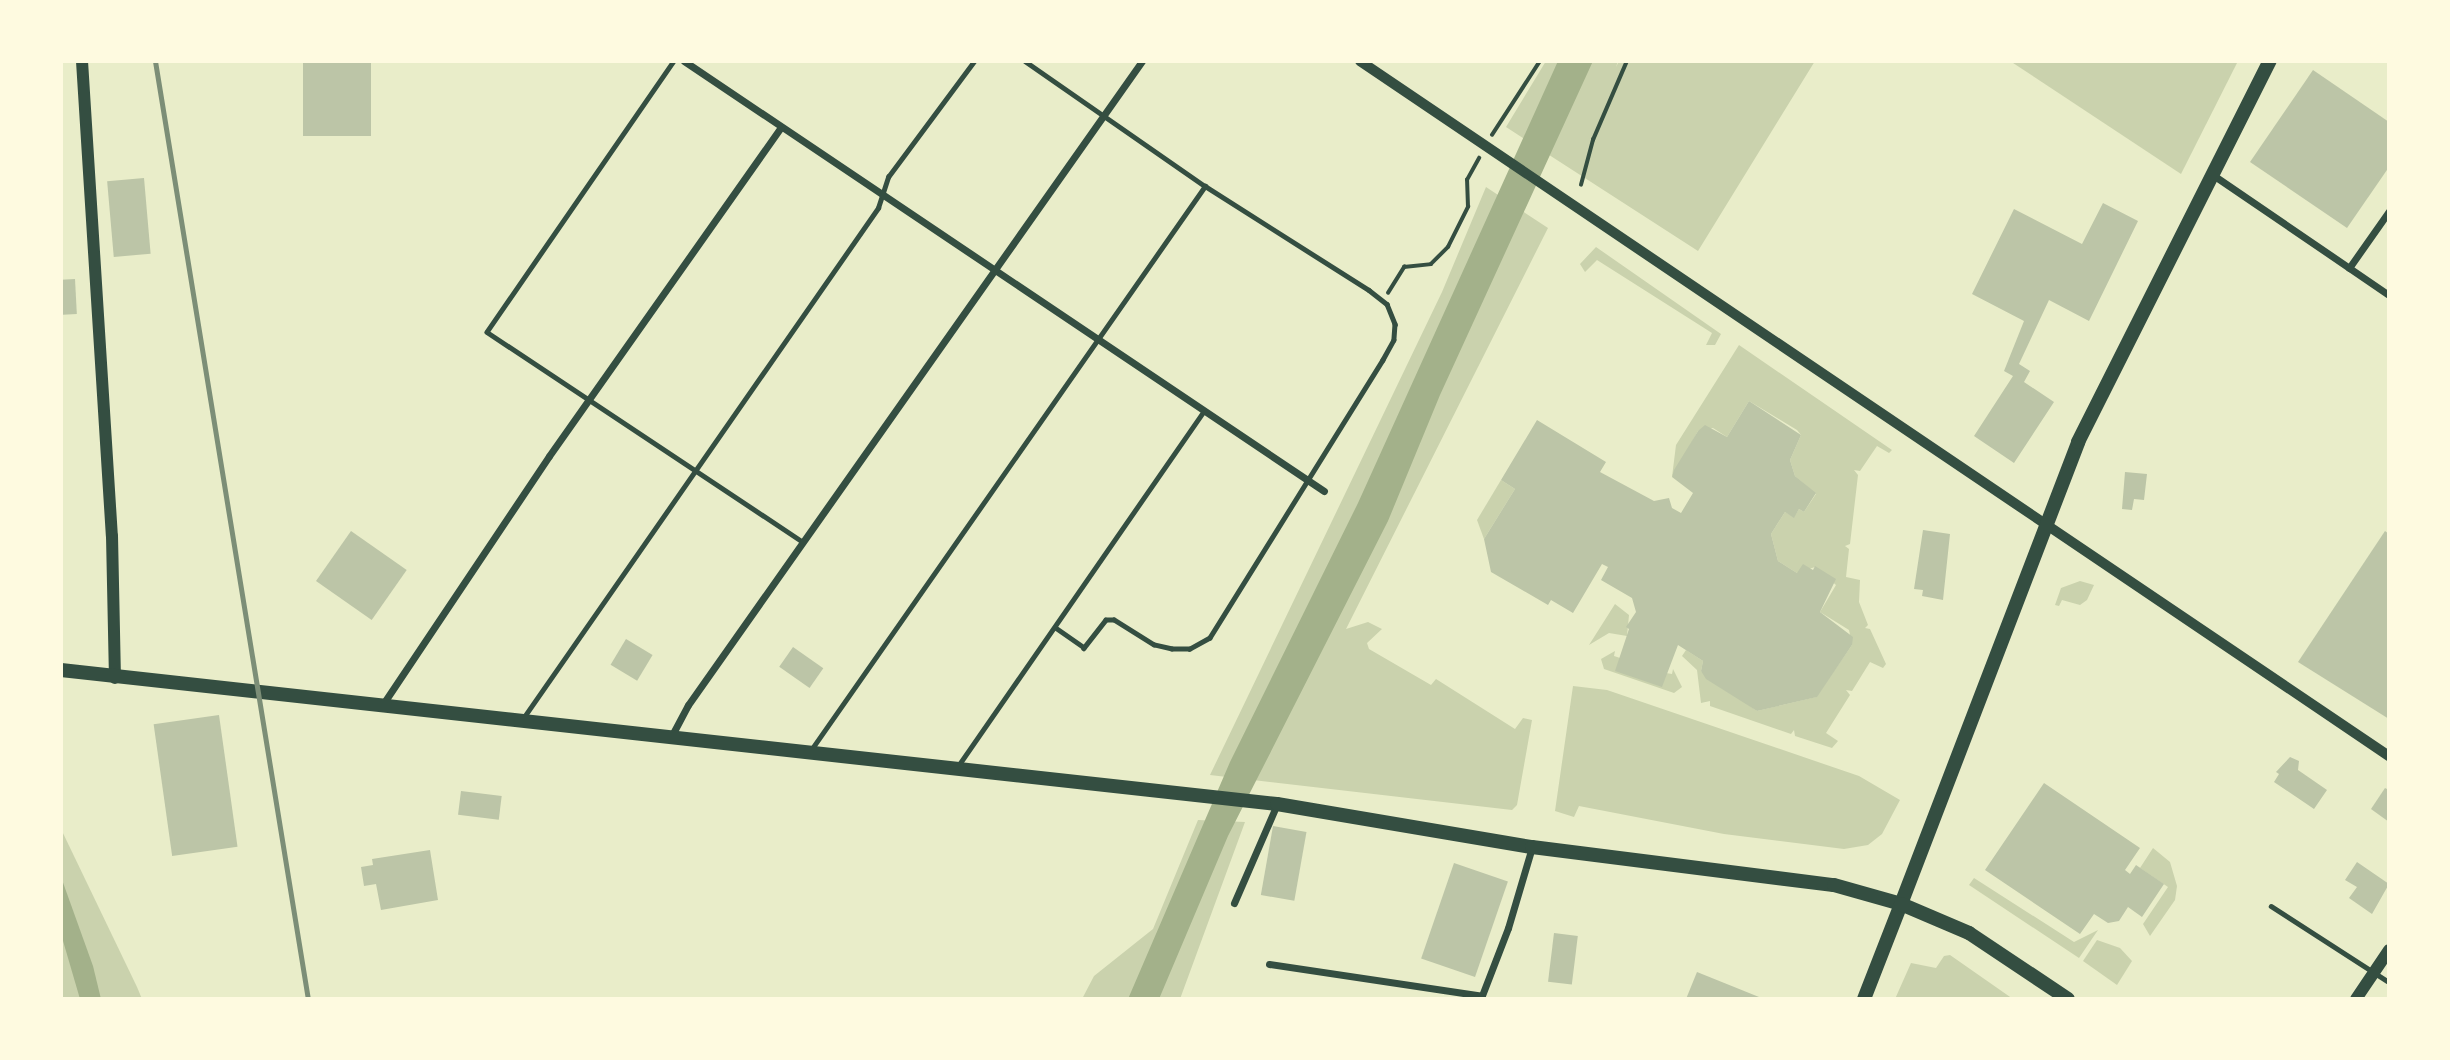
<!DOCTYPE html>
<style>
body{margin:0}
#map{position:relative;width:2450px;height:1060px;overflow:hidden;background:#e9edc9;font-family:"Fira Sans",sans-serif}
div>[style]{position:absolute}
.green>*{inset:0;background:#cad2ad}
.water>*{inset:0;background:#a3b18a}
.building>*{inset:0;background:#bcc5a7;transform-origin:0 0}
.path>*{height:3.5px;margin:-1.75px;padding:0 1.75px;transform-origin:1.75px;border-radius:1.75px;background:#344e41}
.service>*{height:4.5px;margin:-2.25px;padding:0 2.25px;transform-origin:2.25px;border-radius:2.25px;background:#344e41}
.minor>*{height:7px;margin:-3.5px;padding:0 3.5px;transform-origin:3.5px;border-radius:3.5px;background:#344e41}
.tertiary>*{height:10px;margin:-5px;padding:0 5px;transform-origin:5px;border-radius:5px;background:#344e41}
.secondary>*{height:12px;margin:-6px;padding:0 6px;transform-origin:6px;border-radius:6px;background:#344e41}
.primary>*{height:14px;margin:-7px;padding:0 7px;transform-origin:7px;border-radius:7px;background:#344e41}
.trunk>*{height:14px;margin:-7px;padding:0 7px;transform-origin:7px;border-radius:7px;background:#344e41}
.rail>*{height:5px;margin:-2.5px;padding:0 2.5px;transform-origin:2.5px;border-radius:2.5px;background:#7c8e77}
span{translate:-50% -50%;white-space:nowrap;text-align:center;line-height:1.15;-webkit-text-stroke:5px #fefae0;paint-order:stroke}
.frame{position:absolute;inset:0;border:63px solid #fefae0;pointer-events:none}
</style>
<div id="map">
<div class="green">
<i style="clip-path:polygon(1546px 61px,1618px 61px,1616px 67px,1619px 61px,1815px 61px,1698px 251px,1506px 127px)"></i>
<i style="clip-path:polygon(2010px 61px,2238px 61px,2181px 174px)"></i>
<i style="clip-path:polygon(1486px 187px,1548px 228px,1346px 629px,1368px 622px,1382px 629px,1367px 643px,1369px 649px,1431px 685px,1436px 679px,1515px 729px,1523px 718px,1532px 720px,1517px 805px,1512px 810px,1210px 775px,1442px 292px)"></i>
<i style="clip-path:polygon(1596px 247px,1721px 334px,1715px 345px,1706px 345px,1712px 333px,1597px 260px,1585px 272px,1580px 264px)"></i>
<i style="clip-path:polygon(1739px 345px,1892px 450px,1889px 453px,1877px 446px,1860px 471px,1854px 470px,1858px 475px,1850px 544px,1845px 546px,1849px 549px,1846px 577px,1860px 580px,1859px 602px,1868px 625px,1865px 628px,1870px 629px,1886px 664px,1883px 668px,1870px 662px,1852px 691px,1846px 690px,1850px 695px,1826px 733px,1838px 741px,1832px 748px,1795px 736px,1794px 730px,1791px 734px,1710px 706px,1710px 701px,1701px 703px,1697px 670px,1682px 656px,1686px 650px,1703px 661px,1701px 671px,1757px 711px,1816px 697px,1852px 645px,1849px 630px,1820px 612px,1836px 585px,1815px 567px,1797px 573px,1778px 561px,1771px 534px,1785px 512px,1794px 517px,1799px 509px,1804px 512px,1816px 494px,1795px 476px,1790px 460px,1801px 435px,1797px 430px,1749px 401px,1727px 437px,1713px 428px,1698px 431px,1672px 477px,1676px 445px)"></i>
<i style="clip-path:polygon(1501px 480px,1515px 489px,1484px 539px,1477px 520px)"></i>
<i style="clip-path:polygon(2080px 581px,2094px 585px,2087px 600px,2080px 605px,2062px 600px,2059px 606px,2055px 605px,2061px 588px)"></i>
<i style="clip-path:polygon(1615px 604px,1629px 615px,1627px 636px,1609px 633px,1589px 645px)"></i>
<i style="clip-path:polygon(1615px 651px,1614px 656px,1666px 673px,1672px 674px,1673px 669px,1682px 687px,1674px 693px,1604px 669px,1601px 659px)"></i>
<i style="clip-path:polygon(1573px 686px,1607px 690px,1859px 776px,1900px 800px,1882px 834px,1868px 845px,1844px 849px,1724px 834px,1579px 806px,1574px 817px,1555px 811px)"></i>
<i style="clip-path:polygon(1198px 820px,1245px 822px,1180px 999px,1082px 999px,1094px 976px,1153px 929px)"></i>
<i style="clip-path:polygon(61px 829px,137px 987px,142px 999px,61px 999px)"></i>
<i style="clip-path:polygon(2153px 848px,2170px 862px,2177px 886px,2175px 900px,2150px 936px,2143px 924px,2168px 887px,2140px 868px)"></i>
<i style="clip-path:polygon(1974px 878px,2074px 942px,2098px 930px,2079px 958px,1969px 885px)"></i>
<i style="clip-path:polygon(2097px 940px,2120px 948px,2132px 961px,2117px 985px,2083px 961px)"></i>
<i style="clip-path:polygon(1950px 955px,2013px 999px,1895px 999px,1911px 963px,1936px 968px,1944px 956px)"></i>
</div>
<div class="water">
<i style="clip-path:polygon(1558px 61px,1593px 61px,1440px 395px,1388px 521px,1228px 836px,1159px 999px,1128px 999px,1230px 762px,1358px 503px)"></i>
<i style="clip-path:polygon(61px 877px,93px 966px,101px 999px,80px 999px,61px 934px)"></i>
</div>
<div class="building">
<i style="left:303px;top:61px;width:68px;height:75px"></i>
<i style="clip-path:polygon(2313px 70px,2389px 122px,2389px 167px,2347px 228px,2250px 162px)"></i>
<i style="left:144px;top:178px;width:76px;height:37px;rotate:85deg"></i>
<i style="clip-path:polygon(2103px 203px,2138px 221px,2089px 321px,2049px 300px,2019px 364px,2030px 371px,2024px 382px,2054px 402px,2014px 463px,1974px 436px,2013px 376px,2004px 371px,2024px 321px,1972px 294px,2014px 209px,2082px 244px)"></i>
<i style="left:75px;top:279px;width:35px;height:14px;rotate:87deg"></i>
<i style="clip-path:polygon(1749px 401px,1801px 435px,1790px 460px,1795px 476px,1816px 493px,1804px 512px,1799px 509px,1794px 518px,1785px 512px,1771px 534px,1778px 561px,1797px 573px,1803px 564px,1813px 570px,1815px 566px,1836px 579px,1820px 612px,1853px 637px,1852px 645px,1817px 697px,1757px 711px,1706px 679px,1701px 671px,1703px 661px,1678px 645px,1662px 687px,1615px 671px,1629px 629px,1626px 627px,1636px 612px,1632px 598px,1601px 580px,1608px 567px,1602px 564px,1573px 613px,1551px 600px,1548px 605px,1491px 572px,1484px 539px,1515px 489px,1501px 480px,1537px 420px,1606px 462px,1600px 472px,1654px 501px,1669px 498px,1672px 508px,1681px 513px,1693px 493px,1672px 477px,1674px 470px,1698px 431px,1705px 425px,1727px 437px)"></i>
<i style="clip-path:polygon(2125px 472px,2147px 474px,2144px 500px,2134px 499px,2132px 510px,2122px 509px)"></i>
<i style="clip-path:polygon(1923px 530px,1950px 534px,1943px 600px,1922px 596px,1923px 590px,1914px 589px)"></i>
<i style="left:351px;top:531px;width:68px;height:61px;rotate:35deg"></i>
<i style="clip-path:polygon(2385px 531px,2389px 534px,2389px 719px,2298px 662px)"></i>
<i style="left:626px;top:639px;width:31px;height:30px;rotate:31deg"></i>
<i style="left:793px;top:647px;width:37px;height:24px;rotate:35deg"></i>
<i style="left:219px;top:715px;width:133px;height:66px;rotate:82deg"></i>
<i style="clip-path:polygon(2290px 757px,2299px 761px,2298px 770px,2327px 790px,2314px 809px,2274px 782px,2279px 774px,2276px 772px)"></i>
<i style="clip-path:polygon(2044px 783px,2140px 848px,2125px 870px,2130px 874px,2136px 865px,2164px 884px,2142px 917px,2128px 907px,2119px 921px,2108px 923px,2094px 914px,2080px 934px,1985px 870px)"></i>
<i style="clip-path:polygon(2385px 788px,2389px 790px,2389px 822px,2371px 809px)"></i>
<i style="left:461px;top:791px;width:41px;height:24px;rotate:7deg"></i>
<i style="left:1273px;top:826px;width:34px;height:70px;rotate:10deg"></i>
<i style="clip-path:polygon(430px 850px,438px 900px,381px 910px,376px 884px,364px 886px,361px 867px,373px 865px,372px 859px)"></i>
<i style="clip-path:polygon(2357px 862px,2389px 884px,2372px 914px,2349px 898px,2357px 887px,2345px 880px)"></i>
<i style="left:1454px;top:863px;width:57px;height:101px;rotate:19deg"></i>
<i style="left:1554px;top:933px;width:24px;height:49px;rotate:7deg"></i>
<i style="clip-path:polygon(1697px 972px,1764px 999px,1686px 999px)"></i>
</div>
<div class="path">
<i style="left:1492px;top:135px;width:88px;rotate:-57deg"></i>
<i style="left:1581px;top:185px;width:47px;rotate:-75.1deg"></i>
<i style="left:1593px;top:140px;width:86px;rotate:-66.7deg"></i>
<i style="left:1388px;top:293px;width:31px;rotate:-58deg"></i>
<i style="left:1404px;top:267px;width:27px;rotate:-6deg"></i>
<i style="left:1431px;top:264px;width:24px;rotate:-45deg"></i>
<i style="left:1448px;top:247px;width:45px;rotate:-63.4deg"></i>
<i style="left:1468px;top:207px;width:27px;rotate:-92deg"></i>
<i style="left:1467px;top:180px;width:25px;rotate:-61deg"></i>
</div>
<div class="service">
<i style="left:674px;top:61px;width:329px;rotate:124.6deg"></i>
<i style="left:487px;top:332px;width:379px;rotate:33.6deg"></i>
<i style="left:1025px;top:61px;width:219px;rotate:34.8deg"></i>
<i style="left:1205px;top:186px;width:194px;rotate:32.4deg"></i>
<i style="left:1369px;top:290px;width:23px;rotate:38deg"></i>
<i style="left:1387px;top:304px;width:22px;rotate:68deg"></i>
<i style="left:1395px;top:324px;width:16px;rotate:94deg"></i>
<i style="left:1394px;top:340px;width:23px;rotate:119deg"></i>
<i style="left:1383px;top:360px;width:327px;rotate:121.9deg"></i>
<i style="left:1210px;top:638px;width:23px;rotate:151deg"></i>
<i style="left:1190px;top:649px;width:18px;rotate:180deg"></i>
<i style="left:1172px;top:649px;width:18px;rotate:-167deg"></i>
<i style="left:1154px;top:645px;width:47px;rotate:-148deg"></i>
<i style="left:1114px;top:620px;width:8px;rotate:180deg"></i>
<i style="left:1106px;top:620px;width:36px;rotate:128deg"></i>
<i style="left:1084px;top:648px;width:35px;rotate:-145deg"></i>
<i style="left:524px;top:717px;width:620px;rotate:-55.18deg"></i>
<i style="left:878px;top:208px;width:33px;rotate:-72deg"></i>
<i style="left:888px;top:177px;width:144px;rotate:-53.4deg"></i>
<i style="left:811px;top:750px;width:688px;rotate:-55.06deg"></i>
<i style="left:958px;top:766px;width:432px;rotate:-55.3deg"></i>
<i style="left:2271px;top:906px;width:140px;rotate:32.8deg"></i>
</div>
<div class="minor">
<i style="left:684px;top:61px;width:771px;rotate:33.9deg"></i>
<i style="left:2213px;top:175px;width:213px;rotate:34.3deg"></i>
<i style="left:2349px;top:268px;width:70px;rotate:-54.9deg"></i>
<i style="left:383px;top:704px;width:298px;rotate:-56.2deg"></i>
<i style="left:549px;top:456px;width:401px;rotate:-54.8deg"></i>
<i style="left:671px;top:737px;width:36px;rotate:-62deg"></i>
<i style="left:688px;top:705px;width:788px;rotate:-54.82deg"></i>
<i style="left:1234px;top:903px;width:108px;rotate:-66.5deg"></i>
<i style="left:1269px;top:964px;width:215px;rotate:8.5deg"></i>
<i style="left:1481px;top:998px;width:75px;rotate:-68.9deg"></i>
<i style="left:1508px;top:928px;width:84px;rotate:-73.5deg"></i>
</div>
<div class="tertiary">
<i style="left:1360px;top:61px;width:1242px;rotate:34.04deg"></i>
</div>
<div class="secondary">
<i style="left:82px;top:61px;width:476px;rotate:86.4deg"></i>
<i style="left:112px;top:536px;width:142px;rotate:88.8deg"></i>
<i style="left:2356px;top:999px;width:59px;rotate:-56deg"></i>
</div>
<div class="primary">
<i style="left:61px;top:670px;width:1223px;rotate:6.29deg"></i>
<i style="left:1277px;top:804px;width:259px;rotate:9.6deg"></i>
<i style="left:1532px;top:847px;width:304px;rotate:7.2deg"></i>
<i style="left:1834px;top:885px;width:70px;rotate:15.8deg"></i>
<i style="left:1901px;top:904px;width:495px;rotate:-69deg"></i>
<i style="left:2078px;top:442px;width:427px;rotate:-63.3deg"></i>
</div>
<div class="trunk">
<i style="left:1864px;top:999px;width:102px;rotate:-68.7deg"></i>
<i style="left:1901px;top:904px;width:74px;rotate:23.1deg"></i>
<i style="left:1969px;top:933px;width:119px;rotate:33.7deg"></i>
</div>
<div class="rail">
<i style="left:155px;top:61px;width:950px;rotate:80.74deg"></i>
</div>
<div class="frame"></div>
</div>
